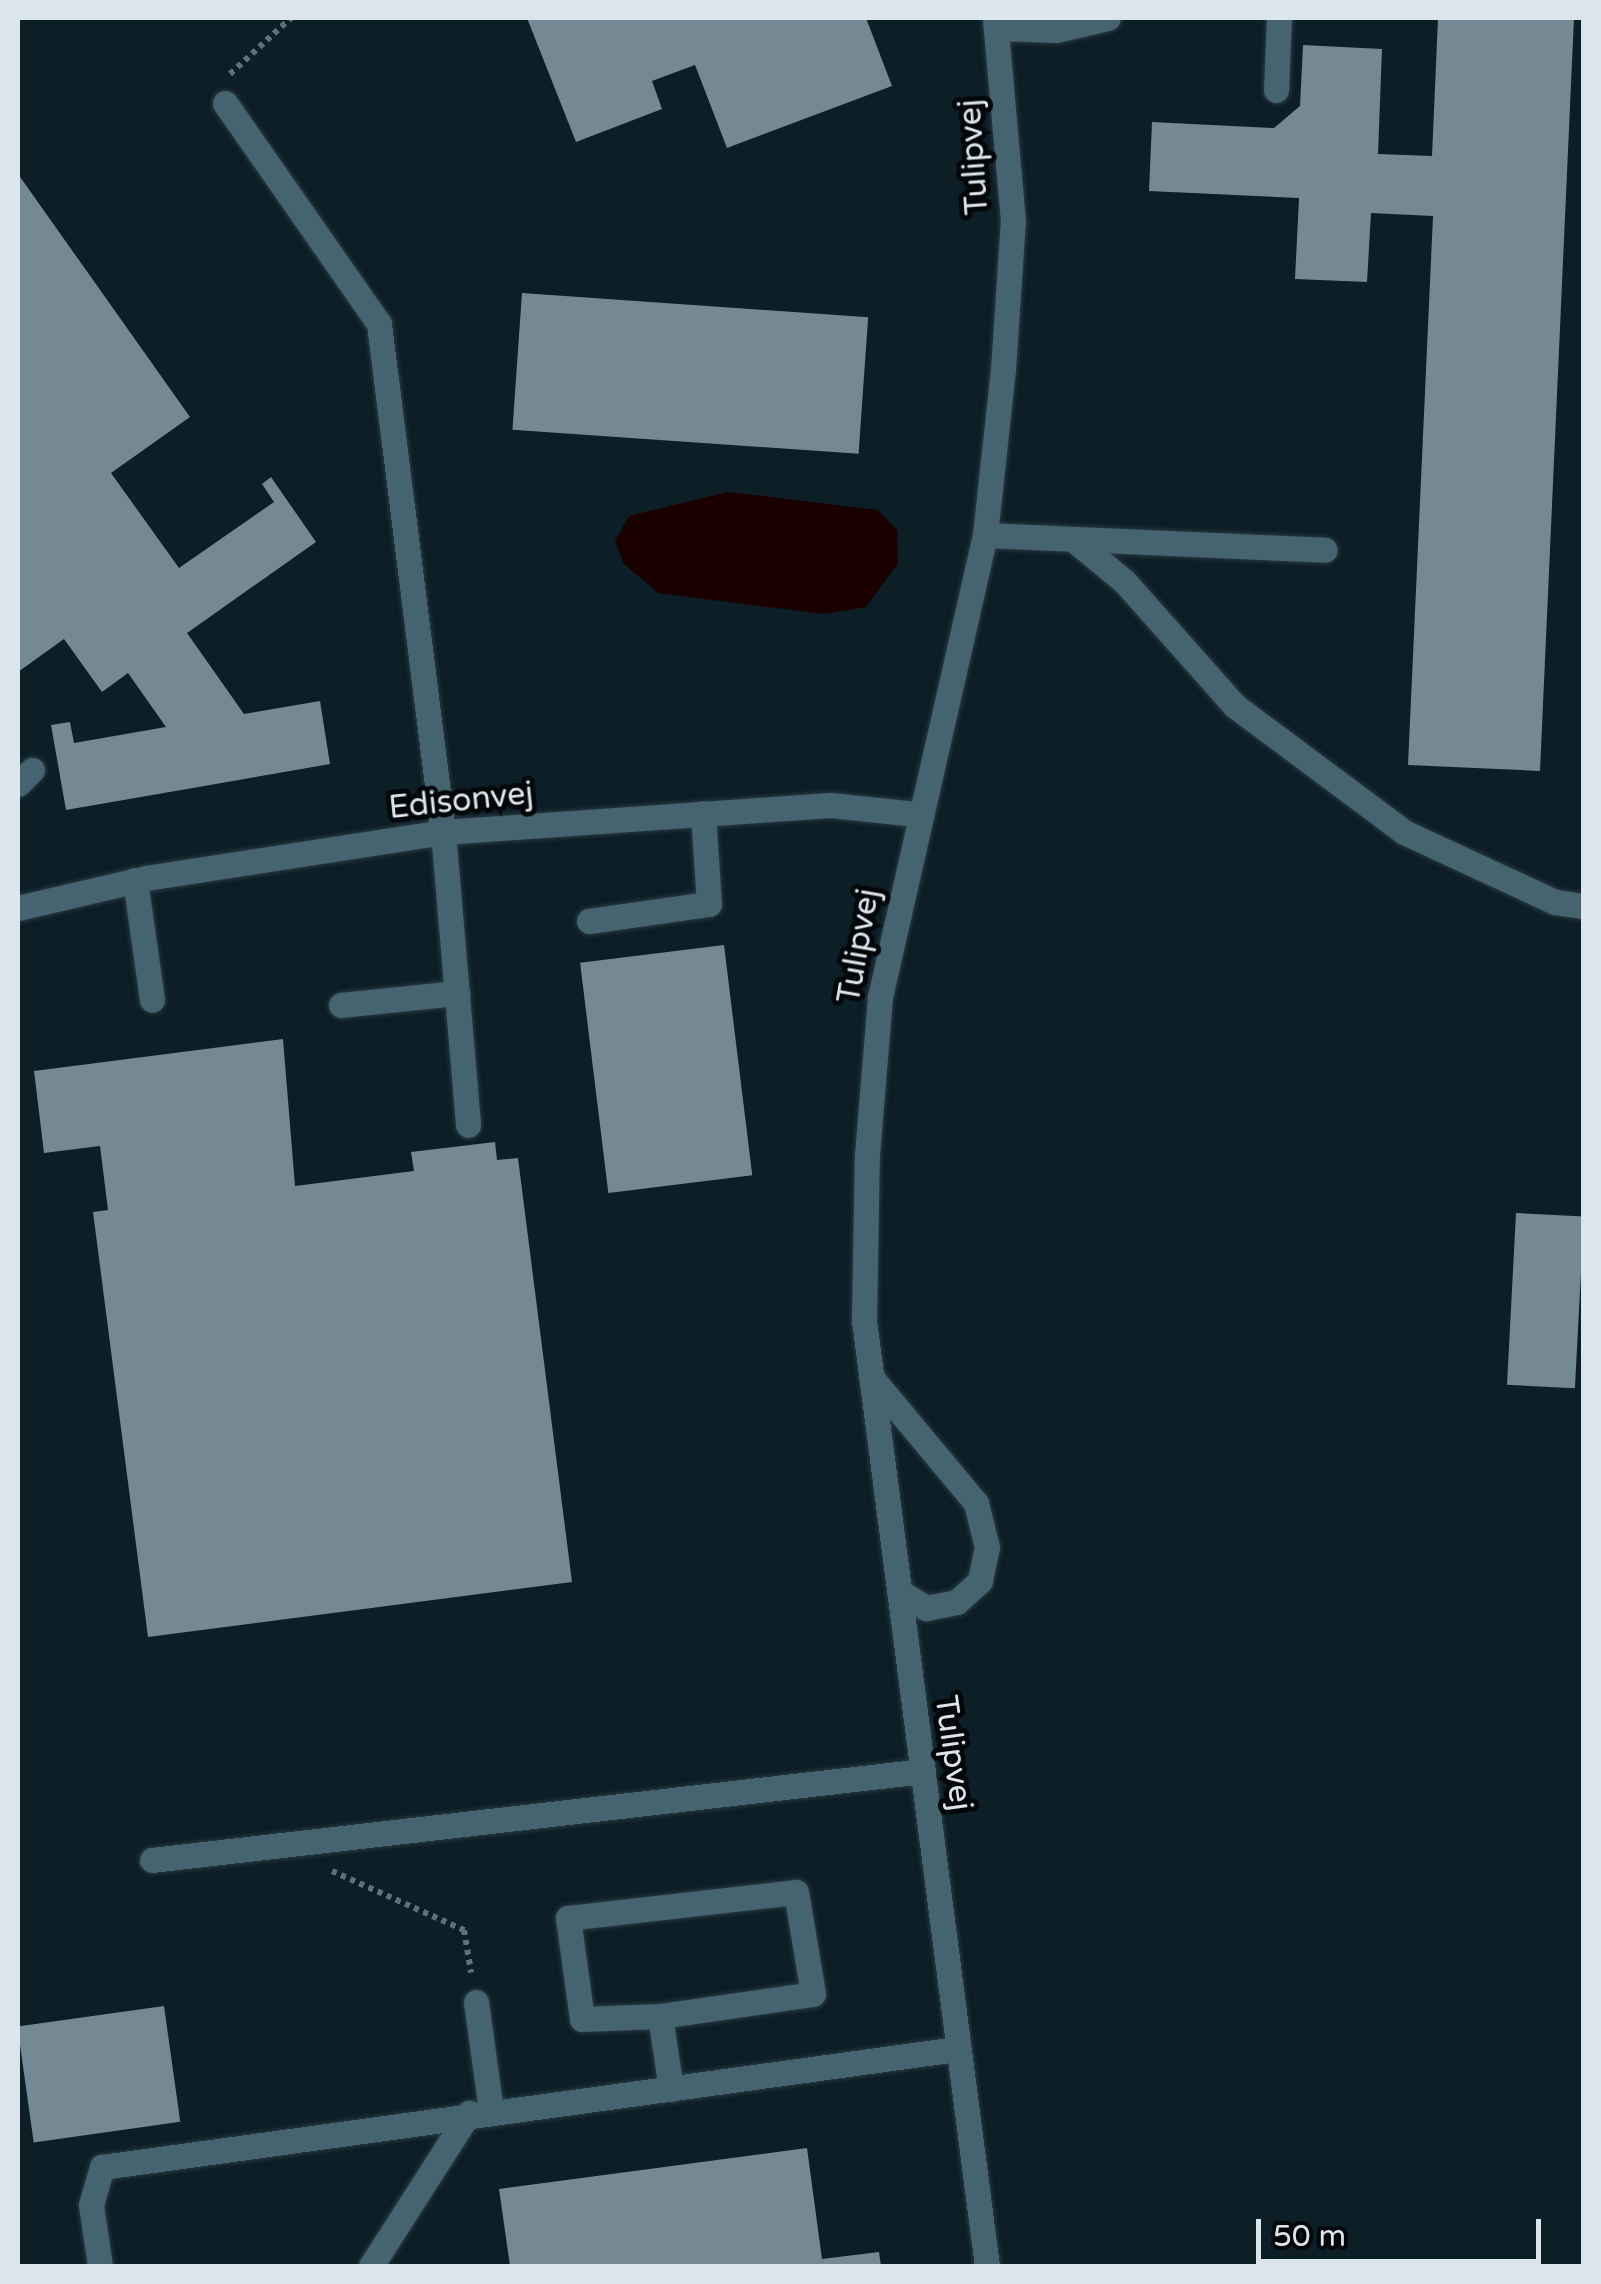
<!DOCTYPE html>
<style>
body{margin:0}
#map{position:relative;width:1601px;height:2284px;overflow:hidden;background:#0c1e26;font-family:"Varela Round",sans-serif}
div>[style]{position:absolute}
.water>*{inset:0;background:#1b0000}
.building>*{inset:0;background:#748993;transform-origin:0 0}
.path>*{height:6px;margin-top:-3px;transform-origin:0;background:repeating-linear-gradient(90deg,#617077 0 5px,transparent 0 10px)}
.roads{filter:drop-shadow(0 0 2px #293a42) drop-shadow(0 0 2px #293a42)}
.minor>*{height:25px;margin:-12.5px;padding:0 12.5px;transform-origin:12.5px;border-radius:12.5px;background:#466370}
span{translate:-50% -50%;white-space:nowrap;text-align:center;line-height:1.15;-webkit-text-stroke:10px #03070a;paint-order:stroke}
.street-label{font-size:32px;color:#dbe6ec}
.frame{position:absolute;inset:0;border:20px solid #dbe6ec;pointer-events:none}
.scale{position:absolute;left:1256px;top:2219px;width:285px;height:45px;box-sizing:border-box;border:5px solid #dbe6ec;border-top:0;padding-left:12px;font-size:30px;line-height:35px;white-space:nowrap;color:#dbe6ec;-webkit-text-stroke:8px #03070a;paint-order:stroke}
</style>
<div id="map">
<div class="water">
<i style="clip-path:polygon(728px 492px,878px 510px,897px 530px,898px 563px,866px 607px,824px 614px,658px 593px,624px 564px,615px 541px,629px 516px)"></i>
</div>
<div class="building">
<i style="clip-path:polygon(527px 18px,866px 18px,892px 86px,727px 148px,695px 65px,652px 81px,662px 109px,576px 142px)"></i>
<i style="clip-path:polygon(1438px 18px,1574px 18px,1540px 771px,1408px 765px,1433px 216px,1371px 213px,1367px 282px,1295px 279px,1299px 198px,1149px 191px,1152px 122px,1274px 128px,1300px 106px,1303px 45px,1382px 49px,1378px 154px,1432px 156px)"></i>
<i style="clip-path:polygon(18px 174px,190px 417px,111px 473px,179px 568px,274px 502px,262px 484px,271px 477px,316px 542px,187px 633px,244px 714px,320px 701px,330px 764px,66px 810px,51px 725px,70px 722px,74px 743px,166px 727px,128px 673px,102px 692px,64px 639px,18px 672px)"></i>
<i style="left:522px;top:293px;width:347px;height:137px;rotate:4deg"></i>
<i style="left:724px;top:945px;width:232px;height:145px;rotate:83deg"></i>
<i style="clip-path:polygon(283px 1039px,295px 1186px,414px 1171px,411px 1152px,495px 1142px,497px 1160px,518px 1158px,572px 1582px,148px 1637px,93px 1212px,108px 1210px,100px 1146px,44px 1153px,34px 1071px)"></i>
<i style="left:1516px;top:1213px;width:68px;height:172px;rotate:3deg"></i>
<i style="left:164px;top:2006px;width:117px;height:148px;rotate:82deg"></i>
<i style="clip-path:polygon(807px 2148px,822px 2259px,879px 2252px,881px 2266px,510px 2266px,499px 2189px)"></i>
</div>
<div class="path">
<i style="left:230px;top:74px;width:83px;rotate:-42.6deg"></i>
<i style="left:332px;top:1871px;width:145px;rotate:24.1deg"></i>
<i style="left:464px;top:1930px;width:43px;rotate:80.5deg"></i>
</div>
<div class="roads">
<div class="minor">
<i style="left:997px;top:28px;width:59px;rotate:1.9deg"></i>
<i style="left:1056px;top:30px;width:53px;rotate:-13deg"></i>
<i style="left:1276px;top:90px;width:72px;rotate:-87.6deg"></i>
<i style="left:225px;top:103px;width:269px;rotate:55.1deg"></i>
<i style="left:379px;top:324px;width:512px;rotate:82.82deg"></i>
<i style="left:443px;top:832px;width:294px;rotate:85.1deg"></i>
<i style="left:985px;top:535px;width:340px;rotate:2.5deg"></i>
<i style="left:1073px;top:539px;width:66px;rotate:39.5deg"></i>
<i style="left:1124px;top:581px;width:167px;rotate:48.4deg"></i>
<i style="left:1235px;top:706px;width:211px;rotate:36.7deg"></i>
<i style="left:1404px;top:832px;width:166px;rotate:24.9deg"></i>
<i style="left:1555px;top:902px;width:29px;rotate:8deg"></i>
<i style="left:18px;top:784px;width:20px;rotate:-45deg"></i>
<i style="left:135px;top:880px;width:121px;rotate:81.9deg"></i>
<i style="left:18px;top:908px;width:131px;rotate:-13.2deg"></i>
<i style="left:146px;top:878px;width:301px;rotate:-8.8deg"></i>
<i style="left:443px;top:832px;width:388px;rotate:-4deg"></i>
<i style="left:830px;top:805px;width:87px;rotate:5.9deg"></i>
<i style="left:589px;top:921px;width:121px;rotate:-8.1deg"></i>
<i style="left:709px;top:904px;width:91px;rotate:-93.8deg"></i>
<i style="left:341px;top:1005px;width:117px;rotate:-5.9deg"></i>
<i style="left:871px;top:1377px;width:164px;rotate:50.2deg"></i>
<i style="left:976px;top:1503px;width:45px;rotate:76deg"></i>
<i style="left:987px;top:1547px;width:35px;rotate:102deg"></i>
<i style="left:980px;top:1581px;width:31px;rotate:138deg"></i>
<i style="left:957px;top:1602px;width:32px;rotate:169deg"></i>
<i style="left:926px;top:1608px;width:32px;rotate:-148deg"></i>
<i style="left:152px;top:1860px;width:776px;rotate:-6.58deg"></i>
<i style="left:476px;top:2002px;width:109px;rotate:82.1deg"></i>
<i style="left:660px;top:2016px;width:78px;rotate:177.8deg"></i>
<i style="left:582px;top:2019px;width:102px;rotate:-97.9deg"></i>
<i style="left:568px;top:1918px;width:229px;rotate:-6.5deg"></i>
<i style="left:796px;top:1892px;width:103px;rotate:80.5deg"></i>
<i style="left:813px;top:1994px;width:155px;rotate:171.8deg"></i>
<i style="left:660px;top:2016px;width:74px;rotate:81.4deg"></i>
<i style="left:100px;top:2266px;width:62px;rotate:-98.4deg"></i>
<i style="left:91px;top:2205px;width:40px;rotate:-74deg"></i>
<i style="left:102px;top:2167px;width:863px;rotate:-7.86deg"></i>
<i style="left:371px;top:2266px;width:182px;rotate:-57.4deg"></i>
<i style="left:987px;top:2266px;width:954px;rotate:-97.41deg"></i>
<i style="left:864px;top:1320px;width:165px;rotate:-89deg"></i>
<i style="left:867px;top:1155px;width:159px;rotate:-85.3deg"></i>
<i style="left:880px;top:997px;width:474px;rotate:-77.2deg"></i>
<i style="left:985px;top:535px;width:166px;rotate:-83.8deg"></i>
<i style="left:1003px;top:370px;width:149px;rotate:-86.2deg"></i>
<i style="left:1013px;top:221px;width:204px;rotate:-95.1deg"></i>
</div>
</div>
<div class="street-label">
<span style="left:974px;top:157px;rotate:-94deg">Tulipvej</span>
<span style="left:461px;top:801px;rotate:-6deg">Edisonvej</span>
<span style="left:859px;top:946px;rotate:-80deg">Tulipvej</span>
<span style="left:953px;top:1753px;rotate:82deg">Tulipvej</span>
</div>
<div class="frame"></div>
<div class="scale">50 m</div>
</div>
